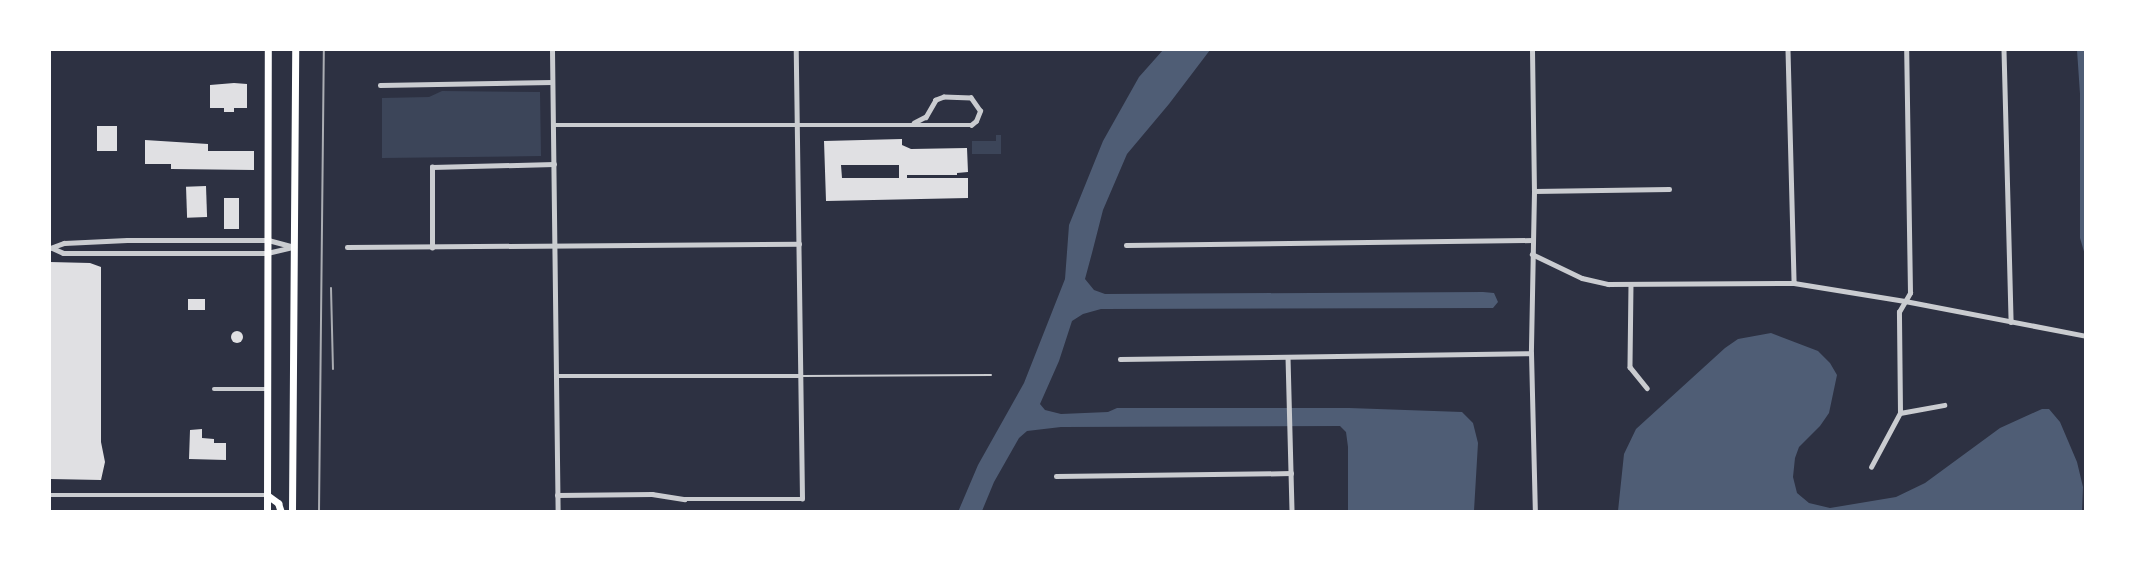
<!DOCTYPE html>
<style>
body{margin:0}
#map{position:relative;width:2135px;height:561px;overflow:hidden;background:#2d3142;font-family:Karla,sans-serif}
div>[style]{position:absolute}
.green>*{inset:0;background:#3c4559}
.water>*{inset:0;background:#4f5d75}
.building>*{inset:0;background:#e0e0e3;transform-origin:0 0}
.round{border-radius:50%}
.service>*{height:2px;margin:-1px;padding:0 1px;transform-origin:1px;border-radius:1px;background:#caccd0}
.minor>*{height:4.5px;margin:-2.25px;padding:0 2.25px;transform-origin:2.25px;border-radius:2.25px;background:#caccd0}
.tertiary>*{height:5px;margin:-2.5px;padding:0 2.5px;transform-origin:2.5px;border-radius:2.5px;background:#caccd0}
.primary>*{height:7px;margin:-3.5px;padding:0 3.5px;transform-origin:3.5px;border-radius:3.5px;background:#fff}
.rail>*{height:2px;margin:-1px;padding:0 1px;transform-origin:1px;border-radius:1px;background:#abadb3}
span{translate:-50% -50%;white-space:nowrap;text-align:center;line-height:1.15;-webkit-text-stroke:6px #fff;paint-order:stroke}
.frame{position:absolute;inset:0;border:51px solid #fff;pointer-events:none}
</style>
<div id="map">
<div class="green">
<i style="clip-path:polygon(442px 91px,540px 92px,541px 156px,382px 158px,382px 98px,429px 97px)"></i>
<i style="clip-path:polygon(996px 135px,1001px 135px,1001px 154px,972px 154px,972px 141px,996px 141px)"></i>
</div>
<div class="water">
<i style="clip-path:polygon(1163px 50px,1210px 50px,1169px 104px,1127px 154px,1103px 210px,1092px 253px,1085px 279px,1094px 290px,1105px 294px,1483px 292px,1494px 293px,1498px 302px,1493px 308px,1101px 309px,1083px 314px,1072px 321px,1059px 361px,1040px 404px,1045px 410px,1061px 414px,1108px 412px,1117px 408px,1349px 408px,1462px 412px,1473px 423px,1478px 443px,1474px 511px,1348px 511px,1348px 447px,1346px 432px,1340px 426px,1061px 427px,1027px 431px,1019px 438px,994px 482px,982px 511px,958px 512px,978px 465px,1024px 383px,1065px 279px,1069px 225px,1103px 141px,1139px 77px)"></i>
<i style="clip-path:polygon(2077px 50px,2086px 50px,2085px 255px,2080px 238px,2080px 94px)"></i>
<i style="clip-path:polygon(1771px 333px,1818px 351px,1830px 363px,1837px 375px,1829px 413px,1820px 426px,1799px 447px,1795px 458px,1793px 477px,1797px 493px,1809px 503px,1830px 508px,1896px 497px,1925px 483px,2000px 428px,2042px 409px,2049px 409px,2060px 422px,2077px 462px,2083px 487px,2082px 511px,1618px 511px,1624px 454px,1636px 429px,1725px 348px,1738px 339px)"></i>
</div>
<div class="building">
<i style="clip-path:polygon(234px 83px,247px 84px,247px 108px,234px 108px,234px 112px,224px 112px,224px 108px,210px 108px,210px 85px)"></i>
<i style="left:97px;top:126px;width:20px;height:25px"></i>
<i style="clip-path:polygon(evenodd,902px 139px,902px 145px,911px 149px,967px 148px,968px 172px,957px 173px,957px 175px,907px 175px,907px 178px,968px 178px,968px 198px,826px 201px,824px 141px,902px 139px,841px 165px,899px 165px,899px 178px,842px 178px,841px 165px)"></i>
<i style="clip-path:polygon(145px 140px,208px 144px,208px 151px,254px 151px,254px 170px,171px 169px,171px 164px,145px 164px)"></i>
<i style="left:206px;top:186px;width:31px;height:20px;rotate:88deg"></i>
<i style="left:224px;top:198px;width:15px;height:31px"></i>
<i style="clip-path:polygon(50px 262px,90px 263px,101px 267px,101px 442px,105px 462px,101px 480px,50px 479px)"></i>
<i style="left:188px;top:299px;width:17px;height:11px"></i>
<i class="round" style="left:231px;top:331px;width:12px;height:12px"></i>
<i style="clip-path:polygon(202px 429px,202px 438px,214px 439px,214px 443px,226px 443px,226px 460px,189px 459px,190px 430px)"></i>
</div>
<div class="service">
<i style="left:802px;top:376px;width:189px;rotate:-0.3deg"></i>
</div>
<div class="minor">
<i style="left:1788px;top:50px;width:233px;rotate:88.5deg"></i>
<i style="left:2004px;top:50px;width:272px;rotate:88.5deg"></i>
<i style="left:380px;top:85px;width:172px;rotate:-1deg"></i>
<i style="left:553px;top:125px;width:418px"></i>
<i style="left:971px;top:125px;width:6px;rotate:-39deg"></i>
<i style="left:976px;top:121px;width:11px;rotate:-68deg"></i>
<i style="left:980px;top:111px;width:16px;rotate:-125deg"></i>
<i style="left:971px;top:98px;width:27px;rotate:-178deg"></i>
<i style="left:944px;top:97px;width:9px;rotate:159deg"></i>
<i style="left:936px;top:100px;width:20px;rotate:120deg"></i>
<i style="left:926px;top:117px;width:13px;rotate:153deg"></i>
<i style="left:1534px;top:191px;width:135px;rotate:-0.8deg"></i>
<i style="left:1126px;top:245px;width:407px;rotate:-0.7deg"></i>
<i style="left:347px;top:247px;width:452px;rotate:-0.4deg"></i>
<i style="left:432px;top:248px;width:81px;rotate:-90deg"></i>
<i style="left:432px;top:167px;width:122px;rotate:-1.4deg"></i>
<i style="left:1532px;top:254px;width:55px;rotate:25.6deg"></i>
<i style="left:1582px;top:278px;width:27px;rotate:13deg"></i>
<i style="left:1608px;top:284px;width:186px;rotate:-0.3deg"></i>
<i style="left:1794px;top:283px;width:112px;rotate:9.2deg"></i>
<i style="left:1905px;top:301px;width:184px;rotate:10.9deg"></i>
<i style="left:1631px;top:284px;width:83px;rotate:90.7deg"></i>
<i style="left:1630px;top:367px;width:27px;rotate:51deg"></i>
<i style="left:1288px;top:357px;width:155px;rotate:88.5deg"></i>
<i style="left:1120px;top:359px;width:411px;rotate:-0.8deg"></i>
<i style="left:557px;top:376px;width:243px"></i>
<i style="left:214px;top:389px;width:54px"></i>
<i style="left:1900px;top:413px;width:101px;rotate:-90.6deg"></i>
<i style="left:1899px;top:312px;width:22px;rotate:-60deg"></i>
<i style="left:1910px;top:293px;width:243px;rotate:-90.9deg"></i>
<i style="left:1871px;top:467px;width:61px;rotate:-61.8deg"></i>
<i style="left:1900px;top:413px;width:45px;rotate:-10.3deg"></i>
<i style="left:1056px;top:476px;width:235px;rotate:-0.7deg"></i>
<i style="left:50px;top:495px;width:217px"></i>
<i style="left:557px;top:495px;width:95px;rotate:-0.6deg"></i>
<i style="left:652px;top:494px;width:33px;rotate:9deg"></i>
<i style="left:685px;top:499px;width:117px"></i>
<i style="left:802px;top:499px;width:449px;rotate:-90.8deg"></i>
</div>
<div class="tertiary">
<i style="left:552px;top:50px;width:462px;rotate:89.3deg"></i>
<i style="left:1532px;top:50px;width:141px;rotate:89.2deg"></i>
<i style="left:1534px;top:191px;width:162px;rotate:91.1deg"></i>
<i style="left:1531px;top:353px;width:159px;rotate:88.6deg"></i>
<i style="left:50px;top:248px;width:15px;rotate:-20deg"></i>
<i style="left:64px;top:243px;width:63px;rotate:-2.7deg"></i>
<i style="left:127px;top:240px;width:141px"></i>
<i style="left:268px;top:240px;width:27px;rotate:15deg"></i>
<i style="left:52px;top:248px;width:12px;rotate:24deg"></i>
<i style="left:63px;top:253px;width:204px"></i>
<i style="left:267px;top:253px;width:26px;rotate:-13deg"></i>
</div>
<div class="primary">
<i style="left:267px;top:495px;width:14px;rotate:36deg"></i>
<i style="left:278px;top:503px;width:9px;rotate:72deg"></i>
<i style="left:267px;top:512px;width:462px;rotate:-89.9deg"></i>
<i style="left:292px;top:512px;width:462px;rotate:-89.6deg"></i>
</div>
<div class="rail">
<i style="left:331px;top:288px;width:81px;rotate:88.6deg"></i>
<i style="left:319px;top:512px;width:462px;rotate:-89.4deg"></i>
</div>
<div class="frame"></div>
</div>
